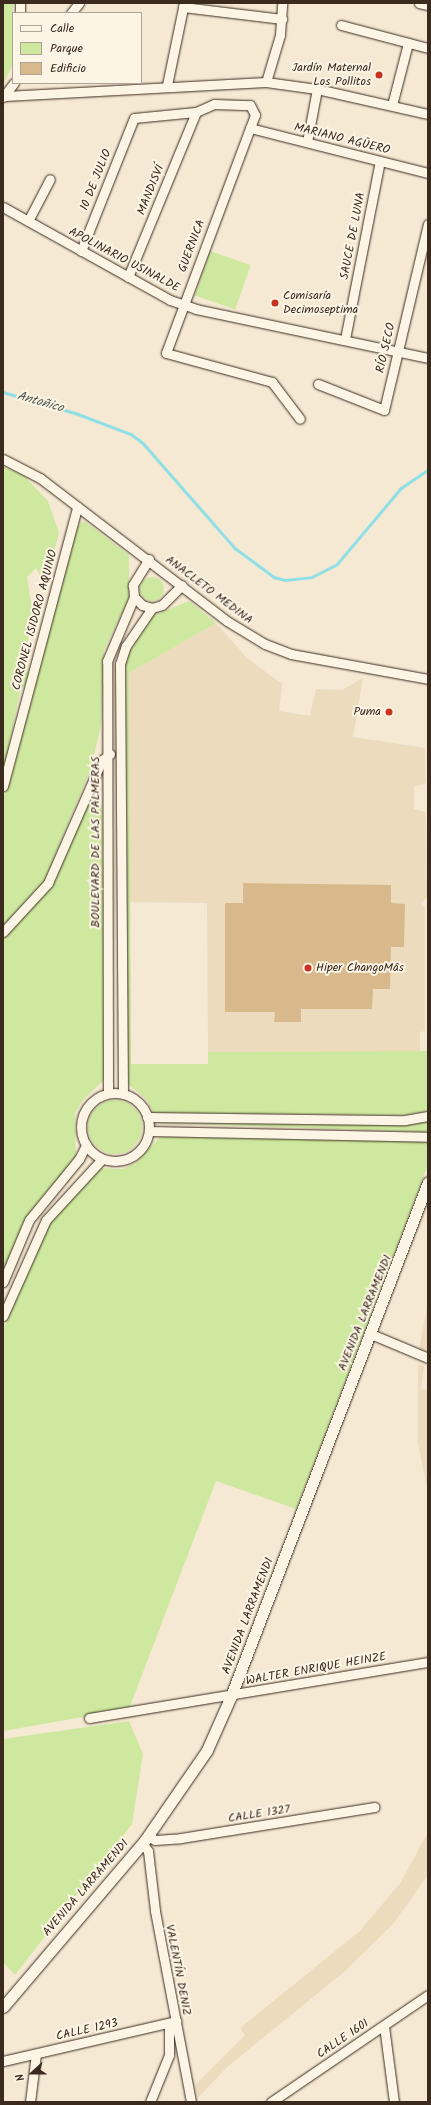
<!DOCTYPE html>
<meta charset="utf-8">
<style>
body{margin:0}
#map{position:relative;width:431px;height:2105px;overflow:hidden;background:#f5e9d3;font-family:Kalam,sans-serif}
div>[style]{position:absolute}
.built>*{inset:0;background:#ecdbbd}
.green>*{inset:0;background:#cee99f;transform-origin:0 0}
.round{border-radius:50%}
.stream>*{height:2.5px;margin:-1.25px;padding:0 1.25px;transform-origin:1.25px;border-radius:1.25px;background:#8ee0e6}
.building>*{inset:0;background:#d7b98b}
.roads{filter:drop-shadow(0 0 1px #3b2a1e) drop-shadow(0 0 1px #3b2a1e)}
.minor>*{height:9px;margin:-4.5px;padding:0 4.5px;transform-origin:4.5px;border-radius:4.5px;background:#fcf5e5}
.minor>.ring{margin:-4.5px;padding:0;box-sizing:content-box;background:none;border:9px solid #fcf5e5;border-radius:50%}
.major>*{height:11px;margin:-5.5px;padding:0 5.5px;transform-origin:5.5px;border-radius:5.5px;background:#fcf5e5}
.dots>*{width:11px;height:11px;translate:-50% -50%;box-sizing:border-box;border:2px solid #fcf5e5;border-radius:50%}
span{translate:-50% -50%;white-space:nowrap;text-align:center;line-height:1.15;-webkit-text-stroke:4px #fcf5e5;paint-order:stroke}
.poi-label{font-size:12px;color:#3b2a1e}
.right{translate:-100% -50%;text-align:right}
.left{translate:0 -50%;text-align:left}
.street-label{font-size:12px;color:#3b2a1e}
.water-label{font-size:13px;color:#505850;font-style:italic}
.frame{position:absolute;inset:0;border:4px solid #3b2a1e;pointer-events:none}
.legend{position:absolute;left:12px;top:12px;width:130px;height:72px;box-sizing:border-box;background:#fcf5e5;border:1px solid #afa495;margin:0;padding:5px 7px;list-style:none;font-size:12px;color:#3b2a1e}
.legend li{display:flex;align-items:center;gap:8px;height:20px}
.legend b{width:20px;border:1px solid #afa495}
.north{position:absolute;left:12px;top:2053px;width:40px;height:40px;-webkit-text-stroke:3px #fcf5e5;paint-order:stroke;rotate:249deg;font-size:11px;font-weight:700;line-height:16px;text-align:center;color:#3b2a1e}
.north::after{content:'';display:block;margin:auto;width:14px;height:18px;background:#3b2a1e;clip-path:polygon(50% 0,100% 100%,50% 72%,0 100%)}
</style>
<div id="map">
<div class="built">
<i style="clip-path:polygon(216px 623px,247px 658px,282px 684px,279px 711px,310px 716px,316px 689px,342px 690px,363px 678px,353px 737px,425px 748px,426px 783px,414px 787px,414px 809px,426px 812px,427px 898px,421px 903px,425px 907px,425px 1031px,420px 1032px,420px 1054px,208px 1052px,207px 903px,130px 902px,129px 673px)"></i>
<i style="clip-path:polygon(428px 1302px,428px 1353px,419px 1350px)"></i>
<i style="clip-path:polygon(418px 1364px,424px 1366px,421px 1389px,428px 1390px,428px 1493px,418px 1443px)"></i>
<i style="clip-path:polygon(428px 1832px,428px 1875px,393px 1924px,344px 1972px,227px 2067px,198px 2098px,195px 2085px,245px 2035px,240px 2028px,360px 1931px,401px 1882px)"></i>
</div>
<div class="green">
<i style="clip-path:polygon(3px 3px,13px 3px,12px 66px,3px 85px)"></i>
<i style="left:210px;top:251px;width:43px;height:47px;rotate:19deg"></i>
<i style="clip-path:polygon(3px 467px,23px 475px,48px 501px,59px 533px,45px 585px,36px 568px,27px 577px,32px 609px,26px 657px,29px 677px,20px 692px,3px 775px)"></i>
<i style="clip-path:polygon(84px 521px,129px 555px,129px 598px,104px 650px,101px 726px,90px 771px,44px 881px,3px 926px,3px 798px,11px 779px,75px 528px)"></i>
<i class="round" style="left:140px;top:577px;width:24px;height:24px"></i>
<i style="clip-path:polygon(189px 601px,216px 623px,129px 673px,131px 1064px,208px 1064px,208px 1052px,428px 1051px,428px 1111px,403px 1115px,154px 1113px,146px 1099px,128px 1084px,126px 658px,150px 617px)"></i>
<i style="clip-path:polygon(95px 798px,102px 806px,104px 1080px,83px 1100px,75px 1113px,76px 1157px,26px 1217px,3px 1271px,3px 938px,47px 892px,87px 803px)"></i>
<i class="round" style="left:88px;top:1100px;width:54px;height:54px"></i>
<i style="clip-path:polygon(428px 1122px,427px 1132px,157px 1123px,402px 1125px)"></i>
<i style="clip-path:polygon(160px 1137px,405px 1139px,428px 1142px,428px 1165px,296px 1509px,216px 1481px,129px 1709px,3px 1731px,3px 1330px,50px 1222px,98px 1168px,122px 1169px,136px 1163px)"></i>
<i style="clip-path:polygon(129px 1721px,143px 1754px,132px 1824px,15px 1975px,3px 1962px,3px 1739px)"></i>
</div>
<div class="stream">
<i style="left:3px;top:392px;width:78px;rotate:16.3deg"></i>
<i style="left:78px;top:414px;width:57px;rotate:20.7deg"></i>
<i style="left:131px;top:434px;width:15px;rotate:37deg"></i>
<i style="left:143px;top:443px;width:140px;rotate:48.8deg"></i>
<i style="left:235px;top:548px;width:49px;rotate:36.6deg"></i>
<i style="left:274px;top:577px;width:11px;rotate:15deg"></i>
<i style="left:285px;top:580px;width:27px;rotate:-6deg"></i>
<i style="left:312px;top:577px;width:28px;rotate:-27deg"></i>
<i style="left:337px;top:564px;width:99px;rotate:-49.9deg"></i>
<i style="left:401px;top:488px;width:32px;rotate:-34deg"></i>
</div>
<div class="building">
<i style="clip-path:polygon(243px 883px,391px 885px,391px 903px,405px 904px,404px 947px,391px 947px,390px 989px,373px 989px,372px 1009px,301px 1009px,301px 1022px,274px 1022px,275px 1012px,225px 1012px,225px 903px,243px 903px)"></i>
</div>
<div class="roads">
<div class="minor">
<i style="left:419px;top:3px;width:9px;rotate:13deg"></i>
<i style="left:183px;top:7px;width:100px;rotate:6.9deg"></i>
<i style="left:20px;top:13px;width:10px;rotate:-90deg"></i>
<i style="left:71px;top:13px;width:13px;rotate:-51deg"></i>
<i style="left:341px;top:25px;width:90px;rotate:14.8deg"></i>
<i style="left:266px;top:82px;width:49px;rotate:-73.4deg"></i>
<i style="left:280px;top:35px;width:32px;rotate:-86deg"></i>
<i style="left:167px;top:85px;width:84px;rotate:-78.3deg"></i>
<i style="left:5px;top:96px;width:261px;rotate:-3.1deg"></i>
<i style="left:266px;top:82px;width:51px;rotate:7.8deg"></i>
<i style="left:317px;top:89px;width:114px;rotate:12.7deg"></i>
<i style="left:3px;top:97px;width:18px;rotate:-52deg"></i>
<i style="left:392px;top:105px;width:64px;rotate:-75.5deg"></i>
<i style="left:250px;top:128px;width:184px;rotate:14.2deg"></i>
<i style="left:307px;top:142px;width:54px;rotate:-79.3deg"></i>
<i style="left:3px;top:207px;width:191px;rotate:29.1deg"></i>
<i style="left:170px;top:300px;width:28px;rotate:19deg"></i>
<i style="left:196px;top:309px;width:237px;rotate:11.9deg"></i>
<i style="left:28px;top:221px;width:47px;rotate:-62.4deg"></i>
<i style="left:81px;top:251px;width:143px;rotate:-68.3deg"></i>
<i style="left:134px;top:118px;width:62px;rotate:-5.5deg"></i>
<i style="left:196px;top:112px;width:20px;rotate:-24deg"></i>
<i style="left:214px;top:104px;width:36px;rotate:2deg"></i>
<i style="left:250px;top:105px;width:11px;rotate:63deg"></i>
<i style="left:255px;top:115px;width:14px;rotate:111deg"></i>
<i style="left:250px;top:128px;width:240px;rotate:110.5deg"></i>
<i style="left:166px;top:353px;width:110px;rotate:15.3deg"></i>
<i style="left:272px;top:382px;width:46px;rotate:52.9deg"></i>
<i style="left:128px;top:277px;width:178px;rotate:-67.6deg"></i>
<i style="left:345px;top:339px;width:181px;rotate:-78.9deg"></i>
<i style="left:318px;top:384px;width:71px;rotate:21.5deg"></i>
<i style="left:384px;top:410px;width:191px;rotate:-76.7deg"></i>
<i style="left:3px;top:459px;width:42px;rotate:27.2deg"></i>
<i style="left:40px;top:478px;width:235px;rotate:37.4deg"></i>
<i style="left:227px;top:621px;width:44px;rotate:31.2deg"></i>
<i style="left:265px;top:644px;width:28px;rotate:21deg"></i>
<i style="left:291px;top:654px;width:139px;rotate:10.3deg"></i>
<i style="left:149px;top:559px;width:31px;rotate:122deg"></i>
<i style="left:133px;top:585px;width:12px;rotate:85deg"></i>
<i style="left:134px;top:597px;width:11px;rotate:45deg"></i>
<i style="left:142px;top:605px;width:10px;rotate:17deg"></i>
<i style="left:152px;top:608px;width:10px;rotate:-17deg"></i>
<i style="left:162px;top:605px;width:28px;rotate:-45deg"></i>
<i style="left:3px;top:786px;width:289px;rotate:-75.1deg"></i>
<i style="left:3px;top:932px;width:67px;rotate:-47.4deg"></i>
<i style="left:48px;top:883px;width:134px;rotate:-66.3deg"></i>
<i style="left:102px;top:760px;width:10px;rotate:-37deg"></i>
<i class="ring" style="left:81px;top:1093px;width:59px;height:59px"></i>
<i style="left:108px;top:1093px;width:432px;rotate:-90.1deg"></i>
<i style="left:107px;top:661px;width:69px;rotate:-67.1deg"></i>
<i style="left:123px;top:1094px;width:430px;rotate:-90.4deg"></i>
<i style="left:120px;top:664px;width:19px;rotate:-72deg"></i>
<i style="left:126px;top:646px;width:46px;rotate:-55.6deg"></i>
<i style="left:147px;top:1117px;width:258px;rotate:0.7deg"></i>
<i style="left:405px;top:1120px;width:23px;rotate:-10deg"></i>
<i style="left:149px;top:1131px;width:279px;rotate:1.2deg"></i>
<i style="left:3px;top:1282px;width:67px;rotate:-67.2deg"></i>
<i style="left:29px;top:1220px;width:79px;rotate:-50.7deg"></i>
<i style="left:79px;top:1159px;width:16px;rotate:-63deg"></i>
<i style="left:3px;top:1316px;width:105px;rotate:-65.9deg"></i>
<i style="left:46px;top:1220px;width:83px;rotate:-47.4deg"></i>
<i style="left:371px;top:1334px;width:62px;rotate:22.8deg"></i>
<i style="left:89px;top:1718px;width:344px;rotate:-9.4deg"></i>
<i style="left:148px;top:1836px;width:8px;rotate:30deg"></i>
<i style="left:155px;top:1840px;width:26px;rotate:-4deg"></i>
<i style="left:181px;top:1838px;width:196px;rotate:-9.1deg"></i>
<i style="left:142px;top:1843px;width:10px;rotate:53deg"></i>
<i style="left:148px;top:1851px;width:60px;rotate:83.3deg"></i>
<i style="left:155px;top:1911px;width:194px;rotate:79.3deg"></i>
<i style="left:384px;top:2026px;width:77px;rotate:82.5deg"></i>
<i style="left:3px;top:2061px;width:178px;rotate:-13deg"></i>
<i style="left:30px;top:2102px;width:48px;rotate:-82.9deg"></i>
<i style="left:150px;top:2102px;width:51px;rotate:-68deg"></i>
<i style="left:169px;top:2055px;width:32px;rotate:-90deg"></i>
<i style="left:271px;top:2102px;width:190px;rotate:-34.3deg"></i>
</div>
<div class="major">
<i style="left:3px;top:2007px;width:219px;rotate:-49.6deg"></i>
<i style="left:145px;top:1840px;width:109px;rotate:-55.4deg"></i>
<i style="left:207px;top:1750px;width:59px;rotate:-66deg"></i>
<i style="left:231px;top:1696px;width:550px;rotate:-69.03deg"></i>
</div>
</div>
<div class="dots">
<i style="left:379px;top:75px;background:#c8321e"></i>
<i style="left:275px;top:303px;background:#c8321e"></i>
<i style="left:389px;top:712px;background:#c8321e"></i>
<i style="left:308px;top:968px;background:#c8321e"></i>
</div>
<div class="poi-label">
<span class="right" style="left:371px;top:75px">Jardín Maternal<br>Los Pollitos</span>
<span class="left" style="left:283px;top:303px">Comisaría<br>Decimoseptima</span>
<span class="right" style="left:381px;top:712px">Puma</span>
<span class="left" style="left:316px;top:968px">Hiper ChangoMâs</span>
</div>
<div class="street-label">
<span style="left:342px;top:139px;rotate:14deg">MARIANO AGÜERO</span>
<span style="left:96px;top:180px;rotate:-68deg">10 DE JULIO</span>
<span style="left:151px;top:190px;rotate:-68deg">MANDISVÍ</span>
<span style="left:353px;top:236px;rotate:-79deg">SAUCE DE LUNA</span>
<span style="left:192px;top:246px;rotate:-69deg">GUERNICA</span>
<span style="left:124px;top:260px;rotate:28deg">APOLINARIO USINALDE</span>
<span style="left:386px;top:348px;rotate:-77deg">RÍO SECO</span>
<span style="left:209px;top:590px;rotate:37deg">ANACLETO MEDINA</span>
<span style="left:35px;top:620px;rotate:-75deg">CORONEL ISIDORO AQUINO</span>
<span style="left:96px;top:842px;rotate:-90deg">BOULEVARD DE LAS PALMERAS</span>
<span style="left:365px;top:1313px;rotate:-68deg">AVENIDA LARRAMENDI</span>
<span style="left:248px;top:1616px;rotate:-69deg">AVENIDA LARRAMENDI</span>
<span style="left:316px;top:1669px;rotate:-10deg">WALTER ENRIQUE HEINZE</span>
<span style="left:259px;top:1814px;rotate:-9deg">CALLE 1327</span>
<span style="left:86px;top:1888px;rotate:-49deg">AVENIDA LARRAMENDI</span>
<span style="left:178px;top:1970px;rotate:79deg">VALENTÍN DENIZ</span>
<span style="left:87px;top:2030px;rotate:-13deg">CALLE 1293</span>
<span style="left:343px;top:2039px;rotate:-34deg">CALLE 1601</span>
</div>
<div class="water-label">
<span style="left:40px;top:403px;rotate:16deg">Antoñico</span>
</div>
<div class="frame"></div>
<ul class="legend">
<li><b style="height:5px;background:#fcf5e5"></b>Calle</li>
<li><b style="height:11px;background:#cee99f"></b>Parque</li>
<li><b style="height:11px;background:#d7b98b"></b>Edificio</li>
</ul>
<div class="north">N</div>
</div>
